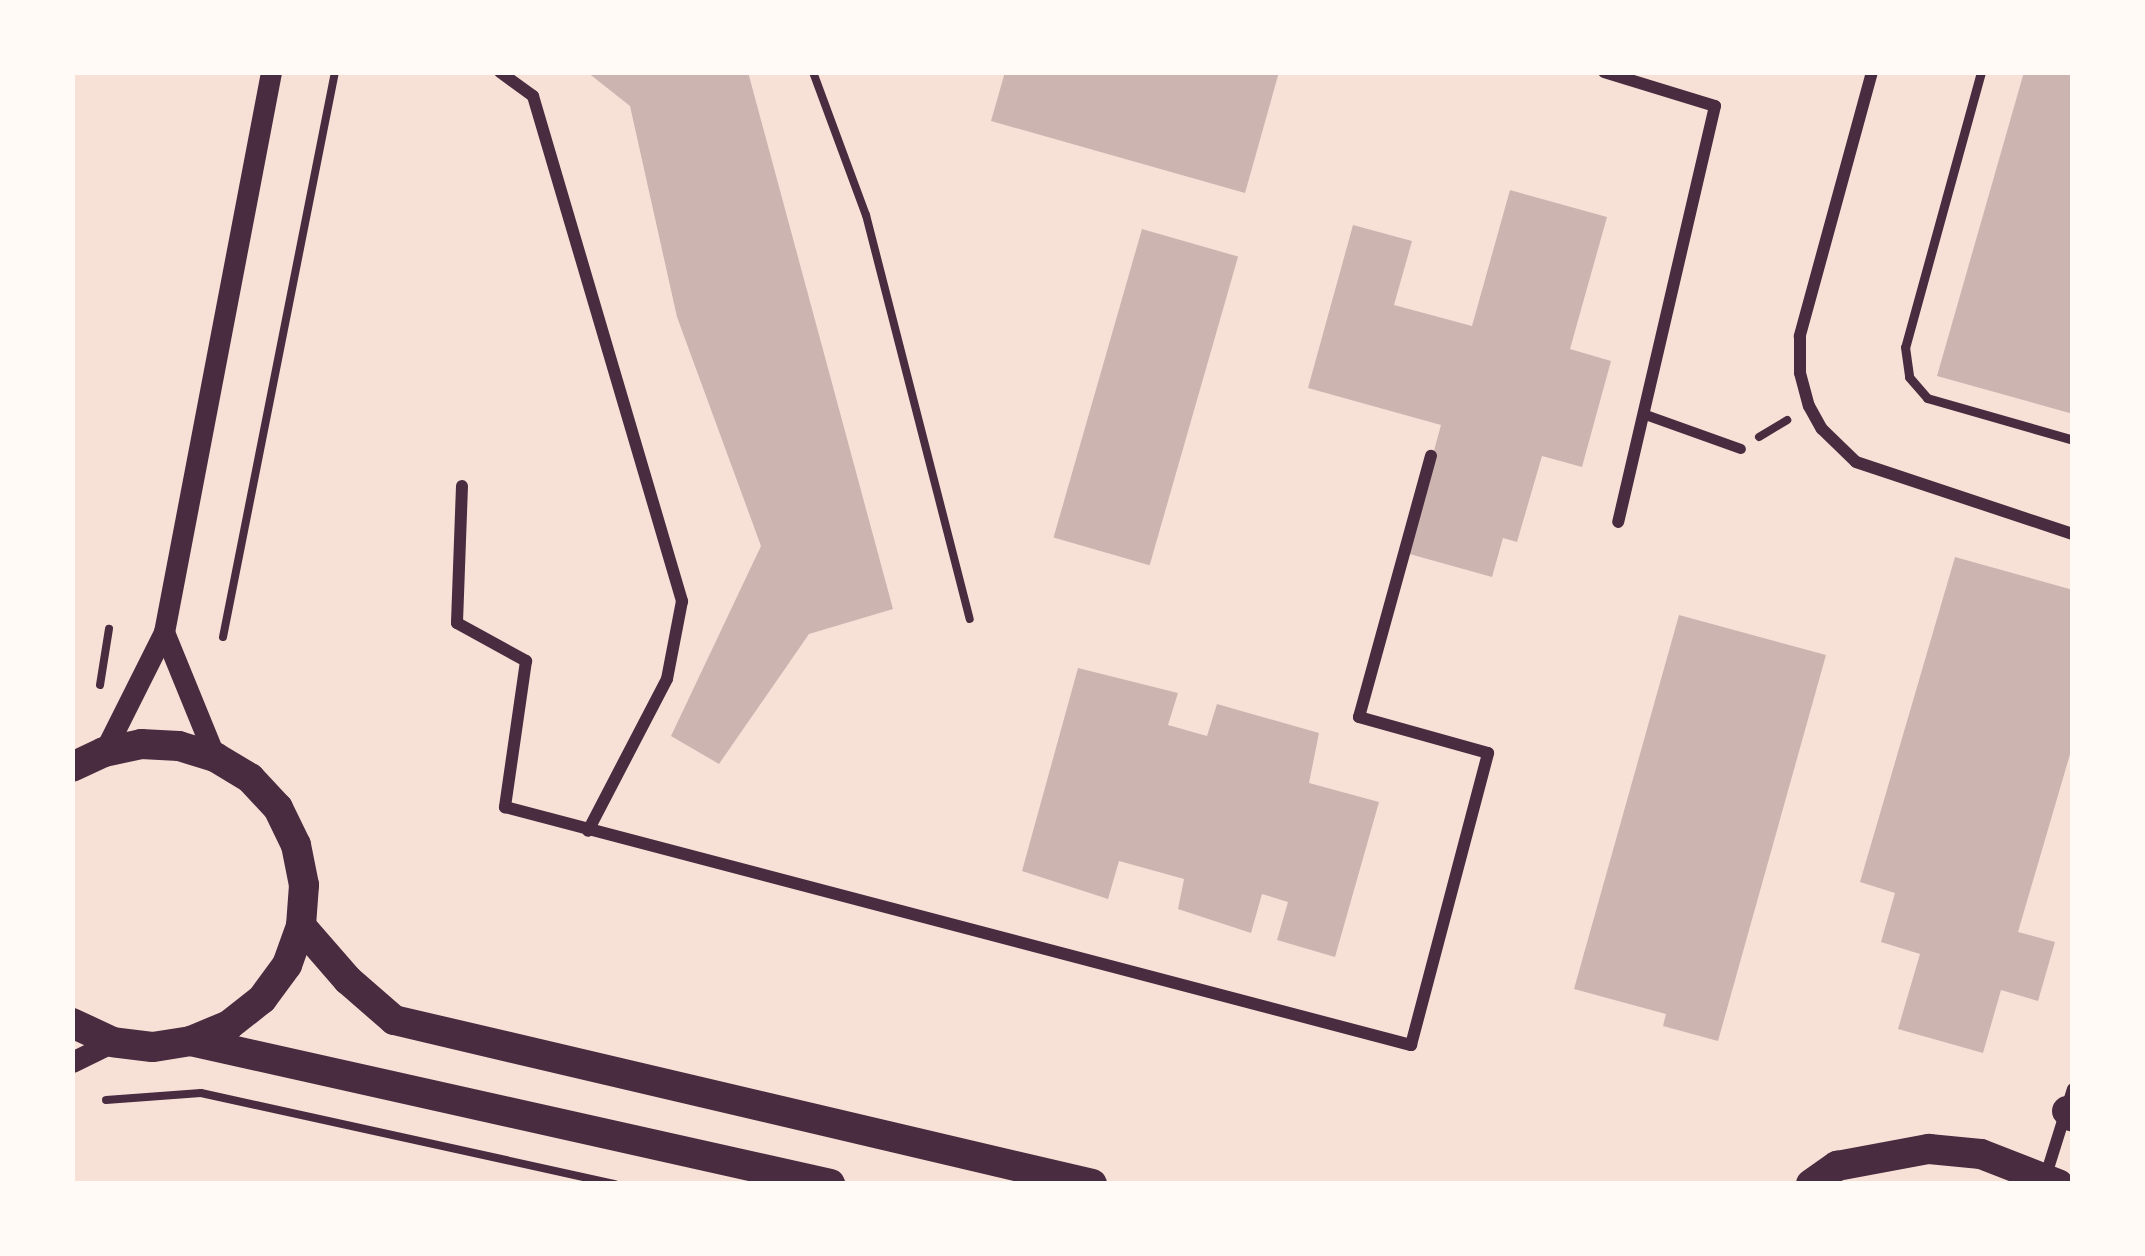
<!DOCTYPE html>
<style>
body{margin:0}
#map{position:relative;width:2145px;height:1256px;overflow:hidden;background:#f7e1d7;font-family:"Open Sans",sans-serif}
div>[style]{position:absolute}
.building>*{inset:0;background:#ccb4b1;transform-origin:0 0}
.path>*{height:8px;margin:-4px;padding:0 4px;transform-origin:4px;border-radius:4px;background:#4a2c40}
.service>*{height:9px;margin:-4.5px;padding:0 4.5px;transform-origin:4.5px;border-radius:4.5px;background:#4a2c40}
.pedestrian>*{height:10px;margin:-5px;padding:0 5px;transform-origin:5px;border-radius:5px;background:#4a2c40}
.minor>*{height:12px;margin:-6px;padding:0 6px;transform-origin:6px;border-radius:6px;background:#4a2c40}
.tertiary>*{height:21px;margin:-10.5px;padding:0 10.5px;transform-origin:10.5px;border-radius:10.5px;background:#4a2c40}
.primary>*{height:30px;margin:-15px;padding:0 15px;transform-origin:15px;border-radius:15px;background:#4a2c40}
span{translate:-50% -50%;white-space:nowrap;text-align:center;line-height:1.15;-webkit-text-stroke:12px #fffaf5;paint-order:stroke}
.frame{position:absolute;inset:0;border:75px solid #fffaf5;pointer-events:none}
</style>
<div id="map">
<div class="building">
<i style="clip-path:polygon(587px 72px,748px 72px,893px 609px,809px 634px,719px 764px,671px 736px,761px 546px,677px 317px,630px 106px)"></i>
<i style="clip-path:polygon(1005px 72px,1279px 72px,1245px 193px,991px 121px)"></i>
<i style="clip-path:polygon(2024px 72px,2073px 72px,2073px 414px,1937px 376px)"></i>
<i style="clip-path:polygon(1510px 190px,1607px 217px,1570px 349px,1611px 361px,1582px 467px,1542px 456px,1517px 542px,1503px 538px,1492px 577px,1406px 553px,1441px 425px,1308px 388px,1353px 225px,1412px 241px,1394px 305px,1472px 326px)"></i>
<i style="left:1142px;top:229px;width:100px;height:321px;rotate:16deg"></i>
<i style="clip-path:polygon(1955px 557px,2073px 590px,2073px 744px,2018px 932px,2055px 942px,2038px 1001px,2001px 990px,1983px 1053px,1898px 1029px,1920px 954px,1881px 942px,1895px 893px,1860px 882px)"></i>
<i style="clip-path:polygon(1679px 615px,1826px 655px,1718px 1041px,1663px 1026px,1666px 1014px,1574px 989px)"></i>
<i style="clip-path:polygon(1078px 668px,1178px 693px,1168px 725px,1207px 736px,1217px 704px,1319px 733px,1309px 783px,1379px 802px,1335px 957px,1277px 940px,1288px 902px,1262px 894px,1251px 933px,1178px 909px,1184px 879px,1119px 861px,1108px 899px,1022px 871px)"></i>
</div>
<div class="path">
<i style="left:813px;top:72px;width:153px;rotate:69.7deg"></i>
<i style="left:866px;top:215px;width:417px;rotate:75.6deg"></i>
<i style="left:1759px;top:437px;width:33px;rotate:-31deg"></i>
<i style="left:223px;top:637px;width:576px;rotate:-78.79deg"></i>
<i style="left:100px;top:685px;width:57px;rotate:-80.9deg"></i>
<i style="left:106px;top:1100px;width:95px;rotate:-4.2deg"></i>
<i style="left:201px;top:1093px;width:424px;rotate:12.4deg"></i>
</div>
<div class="service">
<i style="left:1981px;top:72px;width:285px;rotate:105.4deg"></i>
<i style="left:1905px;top:347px;width:30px;rotate:82deg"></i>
<i style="left:1909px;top:377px;width:28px;rotate:49deg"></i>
<i style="left:1927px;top:398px;width:152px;rotate:16deg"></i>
</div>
<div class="pedestrian">
<i style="left:1643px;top:414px;width:104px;rotate:19.7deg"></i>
</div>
<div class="minor">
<i style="left:500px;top:72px;width:41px;rotate:36deg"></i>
<i style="left:533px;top:96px;width:527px;rotate:73.56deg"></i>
<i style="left:682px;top:601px;width:79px;rotate:100.9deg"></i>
<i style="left:667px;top:679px;width:171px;rotate:117.5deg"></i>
<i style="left:1604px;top:72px;width:116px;rotate:17deg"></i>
<i style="left:1715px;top:106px;width:427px;rotate:103.1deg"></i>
<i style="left:1872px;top:72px;width:274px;rotate:105.3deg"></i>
<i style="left:1800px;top:336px;width:37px;rotate:90deg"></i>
<i style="left:1800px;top:373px;width:34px;rotate:75deg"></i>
<i style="left:1809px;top:406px;width:26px;rotate:61deg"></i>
<i style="left:1822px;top:429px;width:47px;rotate:44.1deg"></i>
<i style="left:1856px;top:462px;width:229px;rotate:18.4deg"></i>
<i style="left:462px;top:486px;width:137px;rotate:92.1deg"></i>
<i style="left:457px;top:623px;width:79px;rotate:28.8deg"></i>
<i style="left:526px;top:661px;width:148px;rotate:98.2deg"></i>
<i style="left:505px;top:807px;width:937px;rotate:14.72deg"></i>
<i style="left:1411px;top:1045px;width:302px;rotate:-75.2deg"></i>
<i style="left:1488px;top:753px;width:134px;rotate:-164.4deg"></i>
<i style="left:1359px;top:717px;width:271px;rotate:-74.6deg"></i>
<i style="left:2046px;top:1175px;width:90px;rotate:-72.6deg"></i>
</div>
<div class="tertiary">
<i style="left:164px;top:632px;width:135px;rotate:67.8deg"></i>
<i style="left:104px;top:752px;width:134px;rotate:-63.4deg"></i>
<i style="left:164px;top:632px;width:570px;rotate:-79.18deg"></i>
<i style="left:72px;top:1062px;width:46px;rotate:-26deg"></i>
</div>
<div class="primary">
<i style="left:72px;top:767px;width:35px;rotate:-25deg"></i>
<i style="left:104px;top:752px;width:38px;rotate:-12deg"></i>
<i style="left:141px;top:744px;width:38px;rotate:3deg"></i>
<i style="left:179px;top:746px;width:38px;rotate:17deg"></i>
<i style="left:215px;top:757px;width:41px;rotate:31deg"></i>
<i style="left:250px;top:778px;width:41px;rotate:47deg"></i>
<i style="left:278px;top:808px;width:41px;rotate:64.1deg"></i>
<i style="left:296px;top:845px;width:41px;rotate:78.7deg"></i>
<i style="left:304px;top:885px;width:41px;rotate:94.2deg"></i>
<i style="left:301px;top:926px;width:41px;rotate:109.7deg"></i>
<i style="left:287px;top:965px;width:42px;rotate:126.3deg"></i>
<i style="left:262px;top:999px;width:42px;rotate:141.8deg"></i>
<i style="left:229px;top:1025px;width:41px;rotate:157.2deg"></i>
<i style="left:191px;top:1041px;width:39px;rotate:171deg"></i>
<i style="left:152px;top:1047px;width:39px;rotate:-173deg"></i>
<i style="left:113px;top:1042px;width:45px;rotate:-155.1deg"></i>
<i style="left:301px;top:926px;width:72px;rotate:49deg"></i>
<i style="left:348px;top:980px;width:61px;rotate:41deg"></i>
<i style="left:394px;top:1020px;width:717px;rotate:13.22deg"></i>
<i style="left:191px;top:1041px;width:655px;rotate:12.61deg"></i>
<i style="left:2067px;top:1111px;width:8px;rotate:45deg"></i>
<i style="left:1811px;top:1184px;width:32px;rotate:-35deg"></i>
<i style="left:1837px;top:1166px;width:94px;rotate:-10.5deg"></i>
<i style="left:1929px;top:1149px;width:52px;rotate:5.5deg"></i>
<i style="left:1981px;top:1154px;width:83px;rotate:21.3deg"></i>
</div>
<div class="frame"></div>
</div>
